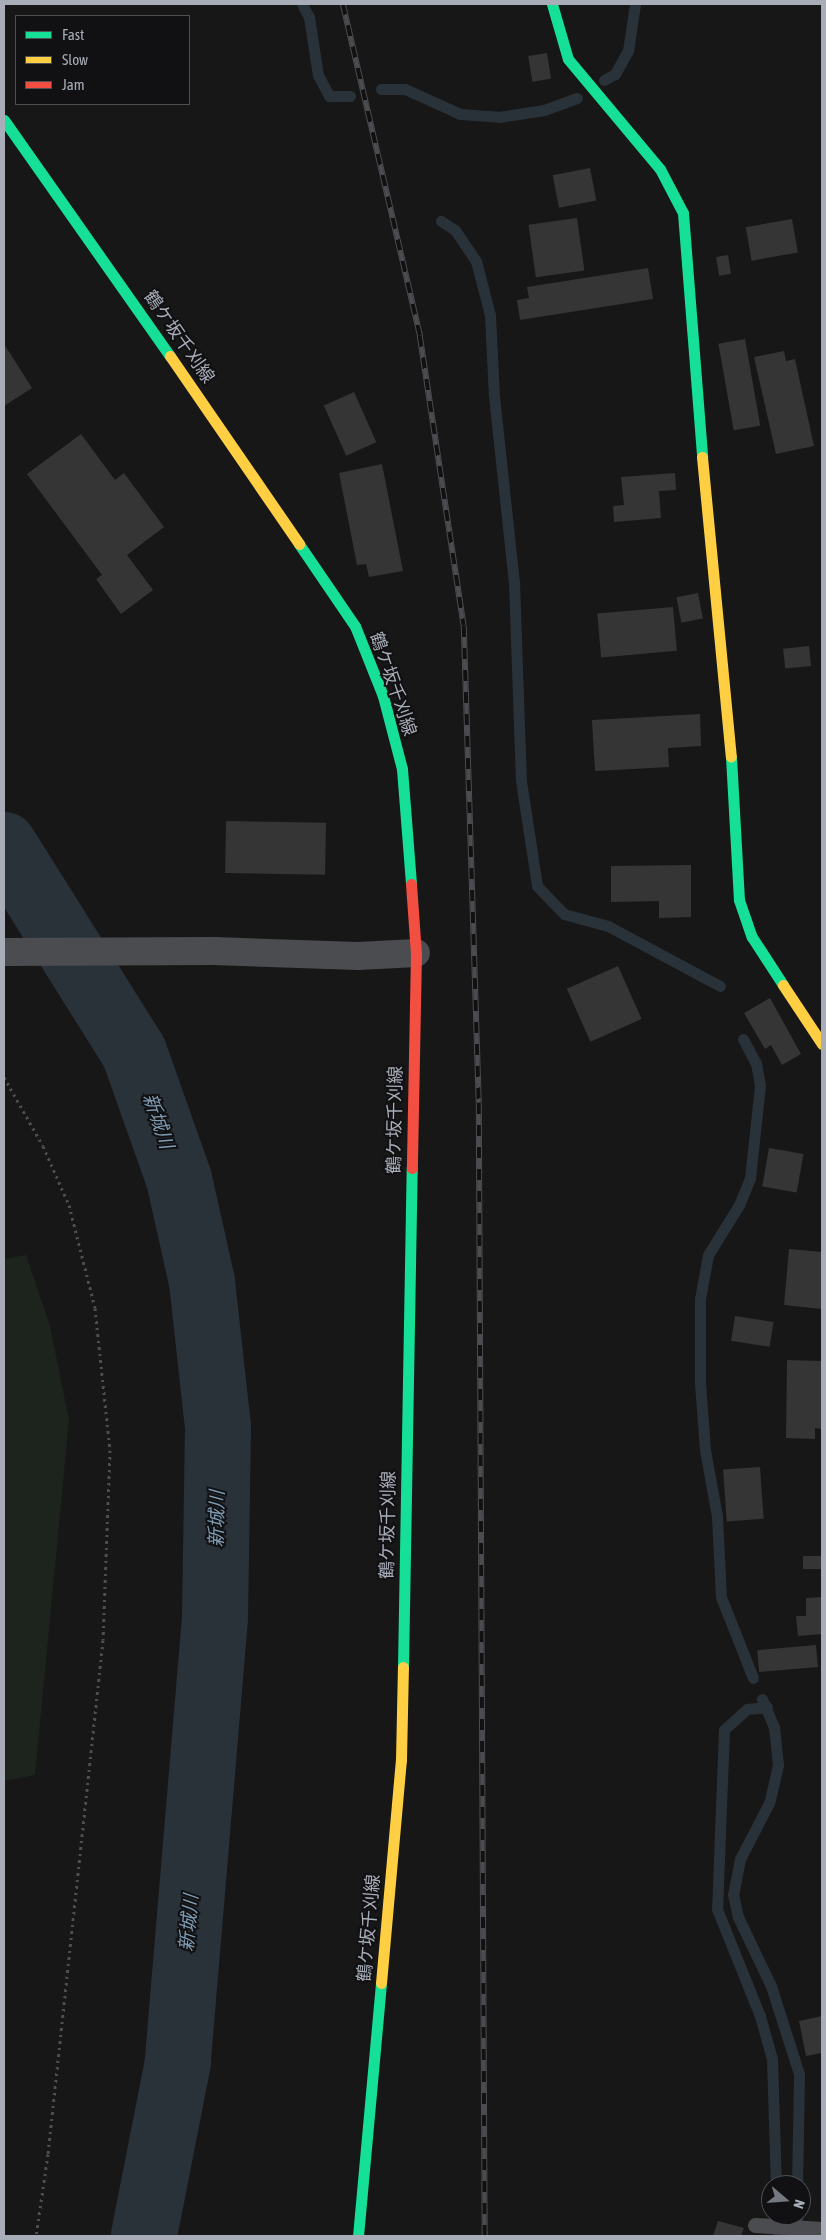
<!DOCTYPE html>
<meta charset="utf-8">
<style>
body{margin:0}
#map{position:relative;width:826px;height:2240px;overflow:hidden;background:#171717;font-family:"Asap Condensed","Noto Sans JP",sans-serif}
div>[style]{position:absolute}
.green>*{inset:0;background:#1d241e}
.stream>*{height:11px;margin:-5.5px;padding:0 5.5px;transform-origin:5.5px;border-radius:5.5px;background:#2a3239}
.river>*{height:66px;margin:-33px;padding:0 33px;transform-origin:33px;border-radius:33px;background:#2a3239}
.building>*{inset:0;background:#353536;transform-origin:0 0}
.path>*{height:3px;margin-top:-1.5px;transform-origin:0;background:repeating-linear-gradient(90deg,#4d4e52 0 2.5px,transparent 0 6.5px)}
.lane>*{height:15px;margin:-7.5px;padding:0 7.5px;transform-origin:7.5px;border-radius:7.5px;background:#4b4c50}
.street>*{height:28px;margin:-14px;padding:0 14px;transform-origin:14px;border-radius:14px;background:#4b4c50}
.fast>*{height:11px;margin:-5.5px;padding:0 5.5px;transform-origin:5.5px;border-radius:5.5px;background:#16e098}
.slow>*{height:11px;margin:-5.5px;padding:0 5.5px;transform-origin:5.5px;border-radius:5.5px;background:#ffcf43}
.jam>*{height:11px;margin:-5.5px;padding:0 5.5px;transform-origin:5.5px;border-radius:5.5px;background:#f24e42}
.rail>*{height:5.5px;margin-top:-2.75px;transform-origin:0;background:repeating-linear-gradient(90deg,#111113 0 11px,#4b4c4f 0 22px);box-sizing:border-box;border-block:1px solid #4b4c4f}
span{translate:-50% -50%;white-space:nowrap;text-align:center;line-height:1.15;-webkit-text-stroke:4px #111113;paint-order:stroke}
.street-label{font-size:18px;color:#a8adb8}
.water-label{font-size:19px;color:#7f9bb3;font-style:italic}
.frame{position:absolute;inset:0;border:5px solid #a8adb8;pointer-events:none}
.legend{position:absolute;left:15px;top:15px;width:175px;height:90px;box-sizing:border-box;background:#111113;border:1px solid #4d4f55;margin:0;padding:6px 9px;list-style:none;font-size:15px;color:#a8adb8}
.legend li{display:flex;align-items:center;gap:10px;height:25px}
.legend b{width:25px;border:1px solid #4d4f55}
.north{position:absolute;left:761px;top:2175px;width:50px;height:50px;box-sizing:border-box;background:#111113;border:1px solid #4d4f55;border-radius:50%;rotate:108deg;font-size:14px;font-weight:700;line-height:20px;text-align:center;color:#a8adb8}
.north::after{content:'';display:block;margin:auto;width:18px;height:22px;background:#757880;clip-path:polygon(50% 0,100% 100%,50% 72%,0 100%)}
</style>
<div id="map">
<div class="green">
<i style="clip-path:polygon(26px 1255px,50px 1326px,69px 1420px,35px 1775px,4px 1781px,4px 1259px)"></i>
</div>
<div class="stream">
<i style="left:302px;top:4px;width:15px;rotate:62deg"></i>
<i style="left:309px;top:17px;width:59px;rotate:81.2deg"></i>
<i style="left:318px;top:75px;width:24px;rotate:62deg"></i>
<i style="left:329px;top:96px;width:21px"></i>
<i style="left:604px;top:80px;width:13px;rotate:-29deg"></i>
<i style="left:615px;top:74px;width:26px;rotate:-61deg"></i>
<i style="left:628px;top:51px;width:48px;rotate:-81.5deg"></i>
<i style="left:381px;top:89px;width:24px"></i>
<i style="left:405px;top:89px;width:60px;rotate:24.4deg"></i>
<i style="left:460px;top:114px;width:39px;rotate:4deg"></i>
<i style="left:499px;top:117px;width:46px;rotate:-8.8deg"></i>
<i style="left:544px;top:110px;width:35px;rotate:-20deg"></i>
<i style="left:441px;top:221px;width:17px;rotate:33deg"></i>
<i style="left:455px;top:230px;width:37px;rotate:56deg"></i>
<i style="left:476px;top:261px;width:56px;rotate:75.5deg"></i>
<i style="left:490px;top:315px;width:81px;rotate:87.2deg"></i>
<i style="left:494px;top:396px;width:187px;rotate:83.9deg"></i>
<i style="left:514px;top:582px;width:199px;rotate:88deg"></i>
<i style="left:521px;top:781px;width:106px;rotate:81.3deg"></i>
<i style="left:537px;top:886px;width:39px;rotate:46deg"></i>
<i style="left:564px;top:914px;width:46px;rotate:15.3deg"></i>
<i style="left:608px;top:926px;width:127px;rotate:28.2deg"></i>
<i style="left:743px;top:1039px;width:27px;rotate:62deg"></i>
<i style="left:756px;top:1063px;width:22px;rotate:80deg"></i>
<i style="left:760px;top:1085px;width:94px;rotate:96.1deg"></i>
<i style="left:750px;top:1178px;width:29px;rotate:112deg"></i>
<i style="left:739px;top:1205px;width:59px;rotate:121.8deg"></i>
<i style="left:708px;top:1255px;width:45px;rotate:100.3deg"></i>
<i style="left:700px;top:1299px;width:84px;rotate:90deg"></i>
<i style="left:700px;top:1383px;width:67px;rotate:85.7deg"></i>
<i style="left:705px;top:1450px;width:67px;rotate:79.7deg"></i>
<i style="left:717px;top:1516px;width:81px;rotate:87.2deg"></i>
<i style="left:721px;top:1597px;width:87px;rotate:68.4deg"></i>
<i style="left:762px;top:1699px;width:30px;rotate:67deg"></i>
<i style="left:774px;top:1727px;width:38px;rotate:84deg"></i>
<i style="left:778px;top:1765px;width:39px;rotate:103deg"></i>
<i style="left:769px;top:1803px;width:63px;rotate:117.4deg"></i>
<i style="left:740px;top:1859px;width:36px;rotate:101deg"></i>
<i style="left:733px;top:1894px;width:24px;rotate:78deg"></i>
<i style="left:738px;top:1917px;width:76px;rotate:64.4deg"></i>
<i style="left:771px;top:1986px;width:92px;rotate:72.3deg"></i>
<i style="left:799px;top:2074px;width:111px;rotate:91deg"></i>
<i style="left:767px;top:1707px;width:20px;rotate:174deg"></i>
<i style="left:747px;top:1709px;width:31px;rotate:138deg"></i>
<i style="left:724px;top:1730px;width:179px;rotate:92.2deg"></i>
<i style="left:717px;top:1909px;width:115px;rotate:68.1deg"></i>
<i style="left:760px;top:2016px;width:45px;rotate:74.4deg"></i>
<i style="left:772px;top:2059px;width:126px;rotate:88.2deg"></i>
<i style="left:777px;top:2215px;width:21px;rotate:87deg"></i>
<i style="left:797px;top:2215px;width:21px;rotate:90deg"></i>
</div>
<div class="river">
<i style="left:4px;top:845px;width:244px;rotate:57.9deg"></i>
<i style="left:134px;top:1052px;width:135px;rotate:70.5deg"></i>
<i style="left:179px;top:1179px;width:106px;rotate:77.4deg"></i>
<i style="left:202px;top:1282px;width:146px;rotate:83.7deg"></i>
<i style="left:218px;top:1427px;width:191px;rotate:90.9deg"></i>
<i style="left:215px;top:1618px;width:446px;rotate:94.8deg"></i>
<i style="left:178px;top:2062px;width:177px;rotate:101.1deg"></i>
</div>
<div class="building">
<i style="left:547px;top:53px;width:26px;height:19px;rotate:81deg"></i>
<i style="left:590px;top:168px;width:33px;height:38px;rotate:79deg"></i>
<i style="left:577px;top:218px;width:53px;height:49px;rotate:82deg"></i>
<i style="left:792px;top:219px;width:34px;height:47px;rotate:80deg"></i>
<i style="left:728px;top:255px;width:19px;height:12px;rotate:81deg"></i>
<i style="clip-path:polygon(648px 268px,653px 299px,520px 320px,517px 300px,529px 298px,527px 287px)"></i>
<i style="left:745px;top:339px;width:88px;height:27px;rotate:80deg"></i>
<i style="clip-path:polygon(4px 344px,32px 388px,4px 406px)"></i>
<i style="clip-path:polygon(784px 351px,786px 361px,795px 359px,814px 446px,776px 454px,754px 357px)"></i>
<i style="left:354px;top:392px;width:55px;height:33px;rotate:66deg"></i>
<i style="clip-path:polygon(81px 434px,115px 480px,124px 473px,164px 527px,127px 555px,153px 590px,121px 614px,96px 579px,102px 575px,27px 474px)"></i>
<i style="clip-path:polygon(382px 464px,403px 571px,369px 577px,366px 564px,357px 565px,339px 473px)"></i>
<i style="clip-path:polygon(675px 473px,676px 490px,659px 491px,661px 518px,614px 522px,613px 506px,624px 505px,621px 477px)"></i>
<i style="left:698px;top:593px;width:26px;height:22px;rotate:79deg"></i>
<i style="left:673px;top:607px;width:44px;height:76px;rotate:85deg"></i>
<i style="left:809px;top:646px;width:20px;height:26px;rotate:84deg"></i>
<i style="clip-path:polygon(700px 714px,701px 746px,668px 748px,669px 767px,595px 771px,592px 720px)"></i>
<i style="left:226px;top:821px;width:100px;height:52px;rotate:1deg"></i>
<i style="clip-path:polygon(691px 865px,691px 917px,659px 918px,659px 901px,611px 902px,611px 866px)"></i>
<i style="left:618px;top:966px;width:58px;height:56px;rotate:66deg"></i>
<i style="clip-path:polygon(770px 998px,801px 1054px,782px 1065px,771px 1045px,765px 1049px,744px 1013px)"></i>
<i style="left:769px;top:1148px;width:35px;height:39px;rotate:10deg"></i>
<i style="clip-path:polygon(789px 1249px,822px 1252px,822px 1309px,784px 1305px)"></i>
<i style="left:735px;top:1316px;width:39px;height:25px;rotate:9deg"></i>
<i style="clip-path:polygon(787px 1360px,822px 1361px,822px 1429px,815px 1428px,815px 1439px,786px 1438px)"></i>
<i style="left:760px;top:1467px;width:52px;height:37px;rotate:86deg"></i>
<i style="left:822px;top:1556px;width:13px;height:19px;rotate:90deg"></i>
<i style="clip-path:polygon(822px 1597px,822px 1634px,798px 1636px,796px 1616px,806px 1616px,806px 1598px)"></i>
<i style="left:816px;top:1645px;width:22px;height:59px;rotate:85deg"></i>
<i style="clip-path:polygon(822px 2016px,822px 2053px,806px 2056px,799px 2021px)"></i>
<i style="clip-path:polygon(718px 2221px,744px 2228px,741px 2236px,713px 2236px)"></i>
</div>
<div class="path">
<i style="left:4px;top:1077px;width:79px;rotate:60.5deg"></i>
<i style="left:43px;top:1146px;width:64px;rotate:66.2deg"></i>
<i style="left:69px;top:1205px;width:106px;rotate:75.8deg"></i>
<i style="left:95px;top:1308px;width:143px;rotate:84deg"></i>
<i style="left:110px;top:1450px;width:190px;rotate:92.1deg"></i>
<i style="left:103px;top:1640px;width:517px;rotate:96.11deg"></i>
<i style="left:48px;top:2154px;width:83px;rotate:98.3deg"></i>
</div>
<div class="lane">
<i style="left:755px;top:2225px;width:67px;rotate:3.4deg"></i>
</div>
<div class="street">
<i style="left:4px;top:952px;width:210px;rotate:-0.3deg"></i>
<i style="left:214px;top:951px;width:144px;rotate:2deg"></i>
<i style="left:358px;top:956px;width:58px;rotate:-3deg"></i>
</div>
<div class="fast">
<i style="left:552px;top:4px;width:57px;rotate:73.8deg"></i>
<i style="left:568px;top:59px;width:143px;rotate:50.1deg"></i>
<i style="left:660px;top:169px;width:50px;rotate:62.4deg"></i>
<i style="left:683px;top:213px;width:245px;rotate:85.5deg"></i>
<i style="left:4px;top:120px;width:289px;rotate:54.9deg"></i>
<i style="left:299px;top:544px;width:99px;rotate:55.7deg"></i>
<i style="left:355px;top:626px;width:75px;rotate:68.2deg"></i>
<i style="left:383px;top:696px;width:75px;rotate:75.4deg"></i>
<i style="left:402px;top:769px;width:115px;rotate:85.5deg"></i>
<i style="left:731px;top:757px;width:143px;rotate:86.8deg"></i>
<i style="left:739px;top:900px;width:39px;rotate:71deg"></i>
<i style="left:752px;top:937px;width:57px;rotate:57.1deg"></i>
<i style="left:403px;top:1667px;width:499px;rotate:-89deg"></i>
<i style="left:358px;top:2236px;width:254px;rotate:-84.8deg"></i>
</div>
<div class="slow">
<i style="left:170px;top:356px;width:228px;rotate:55.5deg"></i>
<i style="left:702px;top:457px;width:301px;rotate:84.5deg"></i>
<i style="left:783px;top:985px;width:71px;rotate:56.5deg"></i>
<i style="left:381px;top:1983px;width:224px;rotate:-84.9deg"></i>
<i style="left:401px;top:1760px;width:93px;rotate:-88.8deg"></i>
</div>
<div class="jam">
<i style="left:411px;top:884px;width:69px;rotate:85.9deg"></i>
<i style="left:416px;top:953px;width:215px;rotate:91.1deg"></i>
</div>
<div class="rail">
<i style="left:343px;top:4px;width:341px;rotate:76.9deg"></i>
<i style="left:420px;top:336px;width:293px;rotate:81.4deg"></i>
<i style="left:464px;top:626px;width:477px;rotate:88.2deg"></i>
<i style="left:479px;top:1103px;width:1133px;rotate:89.7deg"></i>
</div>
<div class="street-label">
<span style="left:179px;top:337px;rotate:55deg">鶴ケ坂千刈線</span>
<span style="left:393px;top:684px;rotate:71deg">鶴ケ坂千刈線</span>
<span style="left:395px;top:1120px;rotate:-89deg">鶴ケ坂千刈線</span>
<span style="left:388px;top:1525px;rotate:-89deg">鶴ケ坂千刈線</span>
<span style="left:369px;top:1928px;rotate:-85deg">鶴ケ坂千刈線</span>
</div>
<div class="water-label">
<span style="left:158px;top:1121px;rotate:71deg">新城川</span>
<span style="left:217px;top:1519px;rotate:-89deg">新城川</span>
<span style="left:189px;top:1923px;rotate:-85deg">新城川</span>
</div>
<div class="frame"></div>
<ul class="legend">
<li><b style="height:6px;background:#16e098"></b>Fast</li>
<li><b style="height:6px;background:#ffcf43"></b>Slow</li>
<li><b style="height:6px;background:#f24e42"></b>Jam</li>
</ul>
<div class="north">N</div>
</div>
